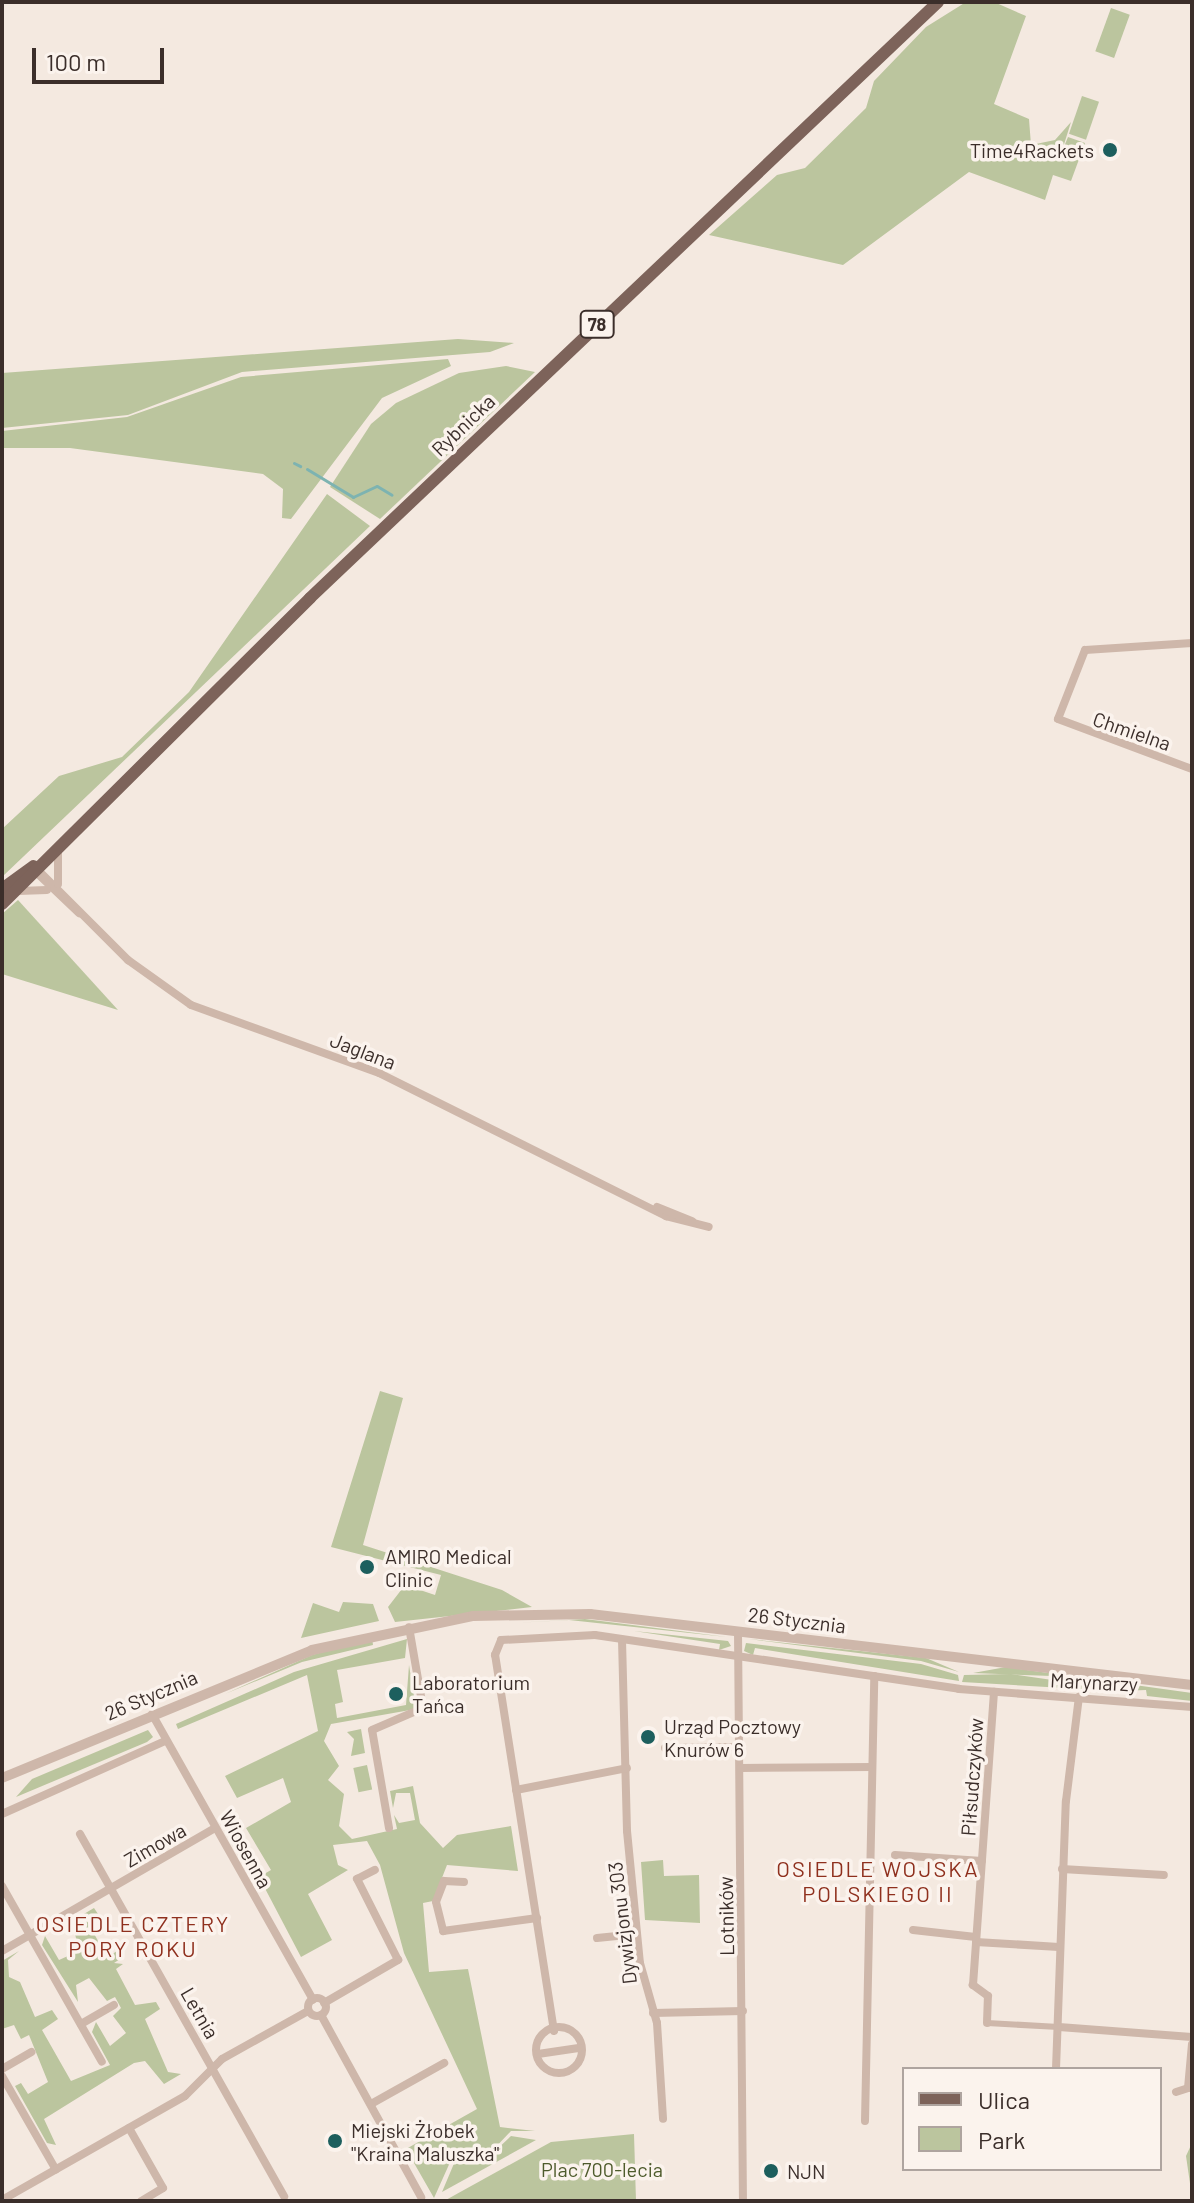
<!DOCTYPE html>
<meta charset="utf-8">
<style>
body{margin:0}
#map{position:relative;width:1194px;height:2203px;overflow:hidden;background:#f4e9e0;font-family:Barlow,sans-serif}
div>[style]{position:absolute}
.green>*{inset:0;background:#bbc59e;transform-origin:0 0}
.stream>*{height:3px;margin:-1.5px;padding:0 1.5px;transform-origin:1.5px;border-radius:1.5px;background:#7db3b1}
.pedestrian>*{height:6px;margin:-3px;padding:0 3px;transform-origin:3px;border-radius:3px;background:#ceb7aa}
.minor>*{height:8px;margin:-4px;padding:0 4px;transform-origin:4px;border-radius:4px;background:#ceb7aa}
.minor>.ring{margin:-4px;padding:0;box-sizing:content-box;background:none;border:8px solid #ceb7aa;border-radius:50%}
.tertiary>*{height:10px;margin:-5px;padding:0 5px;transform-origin:5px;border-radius:5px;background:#ceb7aa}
.primary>*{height:12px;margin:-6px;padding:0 6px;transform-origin:6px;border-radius:6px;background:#7d635a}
.dots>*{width:22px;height:22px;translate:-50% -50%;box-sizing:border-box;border:4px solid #fbf3ed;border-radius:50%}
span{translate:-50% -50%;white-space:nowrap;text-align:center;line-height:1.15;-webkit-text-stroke:7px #fbf3ed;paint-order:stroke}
.shield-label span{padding:2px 6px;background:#fbf3ed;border:2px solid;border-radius:6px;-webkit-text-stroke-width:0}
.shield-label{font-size:18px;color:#3b2e2a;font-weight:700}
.poi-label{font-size:20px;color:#3b2e2a}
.right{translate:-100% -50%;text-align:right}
.left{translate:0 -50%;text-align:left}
.street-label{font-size:20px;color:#3b2e2a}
.park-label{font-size:20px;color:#4e5b2c}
.neighbourhood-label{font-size:22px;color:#8f301e;letter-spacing:2px}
.frame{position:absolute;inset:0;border:4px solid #3b2e2a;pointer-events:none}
.legend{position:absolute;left:902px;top:2067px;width:260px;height:104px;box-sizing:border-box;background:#fbf3ed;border:2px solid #aea49f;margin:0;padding:10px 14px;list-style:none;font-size:24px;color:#3b2e2a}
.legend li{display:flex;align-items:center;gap:16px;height:40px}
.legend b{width:40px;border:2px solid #aea49f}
.scale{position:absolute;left:32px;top:48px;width:132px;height:36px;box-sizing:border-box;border:4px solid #3b2e2a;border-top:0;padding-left:10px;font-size:24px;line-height:28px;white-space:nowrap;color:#3b2e2a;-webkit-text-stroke:6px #fbf3ed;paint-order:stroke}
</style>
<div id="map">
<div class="green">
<i style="clip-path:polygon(966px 2px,994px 2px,1026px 16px,994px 104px,1029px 119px,1031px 145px,1055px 140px,1071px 122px,1061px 154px,1068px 137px,1085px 143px,1071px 181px,1053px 175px,1045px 200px,969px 172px,843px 265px,709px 235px,777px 175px,805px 168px,866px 108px,874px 81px,926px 27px)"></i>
<i style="left:1111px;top:8px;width:20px;height:46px;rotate:20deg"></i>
<i style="left:1082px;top:96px;width:18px;height:40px;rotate:19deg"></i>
<i style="clip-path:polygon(458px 339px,514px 343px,490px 352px,242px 372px,128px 415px,2px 428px,2px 373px)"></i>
<i style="clip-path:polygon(448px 359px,451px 366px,382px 398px,291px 519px,282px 518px,283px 489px,263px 474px,70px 448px,2px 448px,2px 431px,127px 417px,241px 377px)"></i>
<i style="clip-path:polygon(506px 366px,535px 372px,380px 519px,330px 487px,371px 424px,396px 403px,459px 373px)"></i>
<i style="clip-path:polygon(327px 494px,370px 526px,2px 877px,2px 829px,59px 776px,122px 757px,189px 692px)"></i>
<i style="clip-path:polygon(18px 900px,118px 1010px,2px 974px,2px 914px)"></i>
<i style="clip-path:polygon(380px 1391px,403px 1398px,363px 1545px,502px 1590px,532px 1607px,395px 1622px,388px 1607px,405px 1585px,435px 1595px,441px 1575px,331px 1547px)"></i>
<i style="clip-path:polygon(343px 1602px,373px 1604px,379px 1621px,301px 1638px,313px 1603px,339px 1612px)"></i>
<i style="clip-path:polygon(585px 1619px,727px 1637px,569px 1620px,441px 1627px)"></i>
<i style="clip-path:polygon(634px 1631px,728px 1641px,731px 1646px,719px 1650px,720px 1644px)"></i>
<i style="clip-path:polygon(372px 1638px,373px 1645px,302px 1662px,225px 1694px,312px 1655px)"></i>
<i style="clip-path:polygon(407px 1639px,405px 1658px,337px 1670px,343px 1702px,335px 1704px,337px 1718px,406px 1705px,409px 1665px,416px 1709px,331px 1724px,324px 1741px,339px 1766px,328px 1780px,344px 1794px,339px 1826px,352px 1839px,397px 1829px,394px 1815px,399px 1823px,415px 1820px,410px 1793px,396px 1793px,393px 1808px,390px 1791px,413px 1786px,420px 1823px,443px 1848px,457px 1835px,511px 1826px,518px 1871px,447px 1865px,433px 1901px,423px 1903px,429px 1972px,468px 1969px,500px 2127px,535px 2131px,511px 2131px,491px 2152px,456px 2149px,434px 2198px,406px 2149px,477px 2109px,404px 1953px,380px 1865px,367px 1841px,333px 1845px,338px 1865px,348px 1870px,308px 1894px,332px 1940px,301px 1957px,259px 1877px,271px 1870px,246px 1828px,291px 1802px,283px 1778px,237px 1798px,225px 1776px,318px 1731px,307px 1675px,178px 1729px,176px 1724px,294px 1672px)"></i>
<i style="clip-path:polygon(749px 1639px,926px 1658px,959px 1672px,921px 1661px)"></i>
<i style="clip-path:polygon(746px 1643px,921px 1664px,958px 1675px,959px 1681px,755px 1648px,753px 1655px,744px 1651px)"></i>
<i style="clip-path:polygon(1006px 1667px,1192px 1693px,1192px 1701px,1147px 1696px,1146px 1690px,1094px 1692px,1052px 1676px,973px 1673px)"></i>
<i style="clip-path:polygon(1011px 1674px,1080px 1684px,1082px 1689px,962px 1682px,964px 1675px)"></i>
<i style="clip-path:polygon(361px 1729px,365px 1753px,351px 1756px,354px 1739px,347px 1732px)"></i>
<i style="clip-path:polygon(148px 1730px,153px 1737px,147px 1742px,16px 1797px,32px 1779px)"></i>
<i style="left:367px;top:1765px;width:25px;height:14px;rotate:78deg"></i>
<i style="clip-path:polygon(663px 1860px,664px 1876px,699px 1875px,700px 1923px,645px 1920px,641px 1862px)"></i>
<i style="clip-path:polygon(94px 1908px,98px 1914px,87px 1921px,107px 1957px,119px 1950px,123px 1957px,114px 1963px,123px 1964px,116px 1969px,135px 2005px,156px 2002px,160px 2009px,145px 2019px,168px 2072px,181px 2074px,164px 2084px,145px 2061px,134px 2063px,44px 2119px,56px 2145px,47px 2143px,15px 2086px,21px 2083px,28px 2094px,48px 2082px,29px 2035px,21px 2039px,14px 2025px,2px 2029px,2px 1961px,19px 1951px,8px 1960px,9px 1977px,20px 1982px,35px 2017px,52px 2010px,58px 2019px,42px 2030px,71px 2081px,110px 2065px,92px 2032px,96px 2022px,110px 2046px,126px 2033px,113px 2016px,121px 2008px,115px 1997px,107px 2001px,89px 1978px,76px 1985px,78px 2002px,42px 1945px,45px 1936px,59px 1960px,79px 1951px,72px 1921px)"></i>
<i style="clip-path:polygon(634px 2134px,636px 2201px,444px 2201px,551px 2142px)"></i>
<i style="clip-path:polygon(511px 2136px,536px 2140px,442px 2192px,458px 2154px,492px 2154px)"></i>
<i style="clip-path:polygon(1192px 2143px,1192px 2197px,1186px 2156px)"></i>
</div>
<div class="stream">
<i style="left:294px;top:463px;width:7px;rotate:27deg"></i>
<i style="left:307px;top:469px;width:54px;rotate:31.3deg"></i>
<i style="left:353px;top:497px;width:26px;rotate:-25deg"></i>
<i style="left:377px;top:486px;width:17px;rotate:31deg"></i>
</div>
<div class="pedestrian">
<i style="left:987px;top:2023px;width:72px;rotate:3.2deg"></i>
</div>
<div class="minor">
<i style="left:1192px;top:643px;width:107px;rotate:176.3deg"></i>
<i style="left:1085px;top:650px;width:74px;rotate:111.4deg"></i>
<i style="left:1058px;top:719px;width:143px;rotate:20.5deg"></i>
<i style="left:35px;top:867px;width:132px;rotate:45deg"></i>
<i style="left:128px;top:960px;width:77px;rotate:35.5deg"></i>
<i style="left:191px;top:1005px;width:200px;rotate:19.9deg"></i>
<i style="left:379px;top:1073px;width:321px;rotate:26.5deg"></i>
<i style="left:666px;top:1216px;width:44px;rotate:14.3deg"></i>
<i style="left:35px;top:871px;width:61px;rotate:43.7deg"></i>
<i style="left:58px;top:884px;width:34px;rotate:-90deg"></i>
<i style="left:18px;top:891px;width:29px;rotate:-2deg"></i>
<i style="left:657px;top:1207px;width:38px;rotate:22deg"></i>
<i style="left:738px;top:1632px;width:569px;rotate:89.5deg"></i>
<i style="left:622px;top:1640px;width:191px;rotate:88.5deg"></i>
<i style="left:627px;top:1831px;width:133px;rotate:84.4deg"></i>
<i style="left:640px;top:1963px;width:62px;rotate:74.2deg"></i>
<i style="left:657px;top:2023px;width:96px;rotate:86.4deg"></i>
<i style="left:152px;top:1714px;width:328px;rotate:60.6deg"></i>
<i style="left:665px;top:1748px;width:76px;rotate:-0.8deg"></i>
<i style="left:741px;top:1768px;width:131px;rotate:-0.4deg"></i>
<i style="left:516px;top:1790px;width:113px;rotate:-11.2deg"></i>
<i style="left:2px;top:1814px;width:179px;rotate:-24.1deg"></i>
<i style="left:389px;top:1828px;width:99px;rotate:-99.8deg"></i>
<i style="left:372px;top:1730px;width:56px;rotate:-23.3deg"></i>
<i style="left:423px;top:1708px;width:82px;rotate:-99.8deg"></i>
<i style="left:80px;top:1834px;width:416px;rotate:60.6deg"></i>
<i style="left:895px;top:1855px;width:87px;rotate:3.9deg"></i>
<i style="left:1062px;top:1869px;width:102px;rotate:3.4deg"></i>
<i style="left:464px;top:1882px;width:20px;rotate:-177deg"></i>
<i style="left:444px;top:1881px;width:22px;rotate:111deg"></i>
<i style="left:436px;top:1902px;width:30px;rotate:76deg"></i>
<i style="left:443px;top:1931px;width:95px;rotate:-7.9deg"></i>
<i style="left:2px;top:1886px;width:202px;rotate:60.4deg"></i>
<i style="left:913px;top:1930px;width:63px;rotate:6.3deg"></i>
<i style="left:597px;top:1938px;width:40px;rotate:-5.7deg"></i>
<i style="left:976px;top:1942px;width:83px;rotate:3.4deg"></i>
<i style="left:2px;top:1951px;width:246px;rotate:-30deg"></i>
<i class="ring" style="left:308px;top:1998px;width:10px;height:10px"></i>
<i style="left:324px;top:2003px;width:86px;rotate:-30.2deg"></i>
<i style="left:398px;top:1960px;width:91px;rotate:-116.8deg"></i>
<i style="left:357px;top:1879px;width:20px;rotate:-27deg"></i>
<i style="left:653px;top:2013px;width:90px;rotate:-1.3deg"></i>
<i style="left:321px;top:2015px;width:208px;rotate:61.2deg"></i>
<i style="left:987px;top:2023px;width:27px;rotate:-88deg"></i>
<i style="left:988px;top:1996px;width:19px;rotate:-144deg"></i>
<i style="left:973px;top:1985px;width:294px;rotate:-85.9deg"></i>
<i style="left:81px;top:2024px;width:38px;rotate:-30deg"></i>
<i style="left:1059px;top:2027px;width:133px;rotate:4.3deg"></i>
<i class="ring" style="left:536px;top:2027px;width:38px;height:38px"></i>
<i style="left:554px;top:2031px;width:381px;rotate:-98.9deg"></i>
<i style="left:495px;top:1655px;width:16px;rotate:-68deg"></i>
<i style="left:501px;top:1640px;width:94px;rotate:-3deg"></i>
<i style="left:595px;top:1635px;width:368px;rotate:8.4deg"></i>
<i style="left:959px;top:1689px;width:234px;rotate:4.4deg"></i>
<i style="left:538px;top:2054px;width:41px;rotate:-8.3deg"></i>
<i style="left:2px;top:2069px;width:34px;rotate:-30deg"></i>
<i style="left:1056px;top:2069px;width:268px;rotate:-87.9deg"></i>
<i style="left:1066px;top:1801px;width:105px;rotate:-82.9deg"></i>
<i style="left:2px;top:2076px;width:108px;rotate:60.1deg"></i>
<i style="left:1176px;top:2092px;width:13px;rotate:-18deg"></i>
<i style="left:1188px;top:2088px;width:44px;rotate:-84.8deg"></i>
<i style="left:371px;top:2104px;width:84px;rotate:-29.3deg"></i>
<i style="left:865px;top:2121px;width:445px;rotate:-88.8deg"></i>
<i style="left:129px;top:2128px;width:69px;rotate:60.5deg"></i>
<i style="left:163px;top:2188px;width:26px;rotate:149deg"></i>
<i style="left:2px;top:2200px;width:210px;rotate:-29.6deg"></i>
<i style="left:185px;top:2096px;width:52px;rotate:-45deg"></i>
<i style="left:222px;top:2059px;width:98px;rotate:-29.2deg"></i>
</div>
<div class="tertiary">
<i style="left:2px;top:1778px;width:335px;rotate:-22.4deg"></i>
<i style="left:312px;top:1650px;width:165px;rotate:-11.9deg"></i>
<i style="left:473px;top:1616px;width:117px;rotate:-1deg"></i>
<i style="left:590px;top:1614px;width:606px;rotate:6.73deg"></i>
</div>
<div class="primary">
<i style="left:2px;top:889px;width:39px;rotate:-36deg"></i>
<i style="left:2px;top:904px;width:434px;rotate:-44.8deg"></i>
<i style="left:310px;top:598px;width:866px;rotate:-43.5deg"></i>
</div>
<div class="dots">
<i style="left:1110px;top:150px;background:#1d5f5e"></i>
<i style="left:367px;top:1567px;background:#1d5f5e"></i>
<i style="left:396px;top:1694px;background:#1d5f5e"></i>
<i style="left:648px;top:1737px;background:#1d5f5e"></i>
<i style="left:335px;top:2141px;background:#1d5f5e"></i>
<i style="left:771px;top:2171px;background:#1d5f5e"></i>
</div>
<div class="shield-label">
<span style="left:597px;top:324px">78</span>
</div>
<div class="poi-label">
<span class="right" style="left:1094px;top:150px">Time4Rackets</span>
<span class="left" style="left:385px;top:1568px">AMIRO Medical<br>Clinic</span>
<span class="left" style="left:412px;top:1694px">Laboratorium<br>Tańca</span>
<span class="left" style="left:664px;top:1738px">Urząd Pocztowy<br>Knurów 6</span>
<span class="left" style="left:351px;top:2142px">Miejski Żłobek<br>"Kraina Maluszka"</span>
<span class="left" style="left:787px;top:2171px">NJN</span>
</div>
<div class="street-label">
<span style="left:463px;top:425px;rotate:-44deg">Rybnicka</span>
<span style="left:1132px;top:731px;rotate:19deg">Chmielna</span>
<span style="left:363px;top:1051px;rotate:21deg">Jaglana</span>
<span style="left:797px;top:1620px;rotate:7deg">26 Stycznia</span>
<span style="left:1094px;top:1682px;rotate:3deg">Marynarzy</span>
<span style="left:151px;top:1695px;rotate:-23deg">26 Stycznia</span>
<span style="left:972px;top:1777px;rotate:-86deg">Piłsudczyków</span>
<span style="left:155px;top:1845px;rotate:-30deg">Zimowa</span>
<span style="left:246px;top:1849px;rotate:61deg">Wiosenna</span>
<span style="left:726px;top:1916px;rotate:-91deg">Lotników</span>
<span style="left:622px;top:1923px;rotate:-97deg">Dywizjonu 303</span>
<span style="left:200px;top:2013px;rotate:60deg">Letnia</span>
</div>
<div class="park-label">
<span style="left:602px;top:2169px">Plac 700-lecia</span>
</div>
<div class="neighbourhood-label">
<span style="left:878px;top:1881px">OSIEDLE WOJSKA<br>POLSKIEGO II</span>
<span style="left:133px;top:1936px">OSIEDLE CZTERY<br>PORY ROKU</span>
</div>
<div class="frame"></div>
<ul class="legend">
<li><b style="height:10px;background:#7d635a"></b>Ulica</li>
<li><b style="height:22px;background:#bbc59e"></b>Park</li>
</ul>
<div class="scale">100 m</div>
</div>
